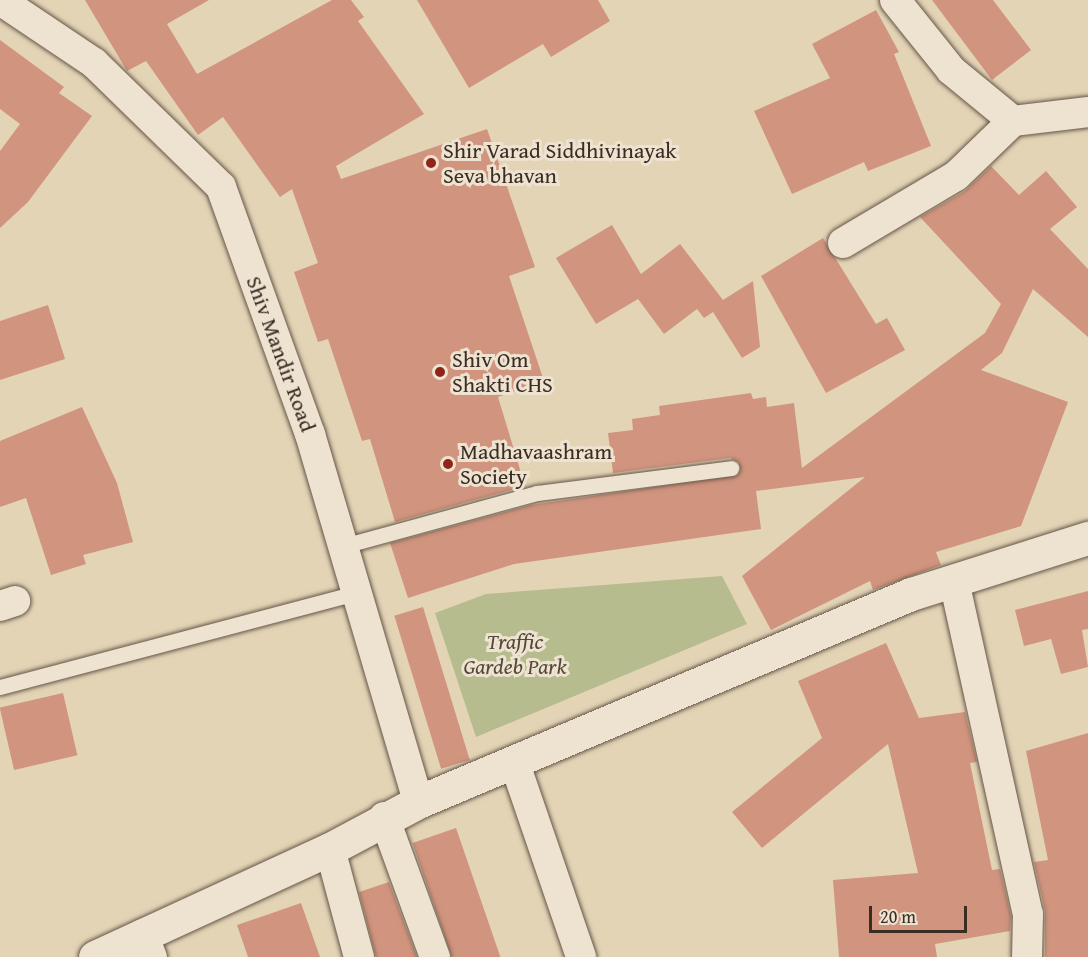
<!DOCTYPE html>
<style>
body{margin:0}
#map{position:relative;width:1088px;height:957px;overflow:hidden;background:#e4d4b6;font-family:"Gentium Book Plus",serif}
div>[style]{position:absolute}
.green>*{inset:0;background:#b6bc8d}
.building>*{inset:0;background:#d1947e;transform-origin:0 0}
.roads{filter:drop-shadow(0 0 2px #655648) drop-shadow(0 0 2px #655648)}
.lane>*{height:15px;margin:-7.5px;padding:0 7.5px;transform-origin:7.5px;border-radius:7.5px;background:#ede3d0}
.street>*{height:30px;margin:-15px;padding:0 15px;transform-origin:15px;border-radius:15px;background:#ede3d0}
.secondary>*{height:33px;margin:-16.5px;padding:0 16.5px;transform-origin:16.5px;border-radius:16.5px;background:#ede3d0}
.dots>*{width:16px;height:16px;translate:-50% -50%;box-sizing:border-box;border:3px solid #ede3d0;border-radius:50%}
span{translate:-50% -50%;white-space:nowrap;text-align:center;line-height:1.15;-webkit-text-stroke:6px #ede3d0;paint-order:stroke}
.poi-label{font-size:22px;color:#3b2c24}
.left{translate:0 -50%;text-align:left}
.street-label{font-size:22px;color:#3b2c24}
.park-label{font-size:22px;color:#544939;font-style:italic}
.scale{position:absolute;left:869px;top:906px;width:98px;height:27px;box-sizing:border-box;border:3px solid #3b2c24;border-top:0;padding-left:8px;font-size:18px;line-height:21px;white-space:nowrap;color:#3b2c24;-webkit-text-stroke:4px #ede3d0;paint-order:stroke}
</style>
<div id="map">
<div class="green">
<i style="clip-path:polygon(722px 576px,747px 624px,476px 737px,435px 613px,486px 594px)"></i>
</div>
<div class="building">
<i style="clip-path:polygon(85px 0,209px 0,167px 24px,197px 74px,332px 0,351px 0,364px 17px,358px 21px,424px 114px,336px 166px,341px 179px,487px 129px,535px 267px,509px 276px,544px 381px,498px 397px,525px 486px,395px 522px,370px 439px,362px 441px,328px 339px,318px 342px,294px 272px,318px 263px,292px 189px,280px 197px,223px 117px,198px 135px,146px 61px,127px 71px)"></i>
<i style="clip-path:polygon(417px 0,598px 0,610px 21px,551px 57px,543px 44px,469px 88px)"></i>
<i style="clip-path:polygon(932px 0,993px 0,1031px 50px,992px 80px)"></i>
<i style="clip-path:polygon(876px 10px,899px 52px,894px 54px,931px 146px,868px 171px,864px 162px,792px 194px,754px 111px,830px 78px,812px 44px)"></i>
<i style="clip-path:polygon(0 40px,64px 87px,59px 93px,92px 116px,28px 202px,0 228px,0 151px,20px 124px,0 109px)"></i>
<i style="clip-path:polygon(991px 166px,1019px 195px,1046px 171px,1077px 207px,1050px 229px,1088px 269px,1088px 337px,1033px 289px,1002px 353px,981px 370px,1068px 402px,1021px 526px,936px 552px,941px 565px,873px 590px,870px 581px,771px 630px,742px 576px,865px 477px,756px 491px,761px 529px,514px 564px,408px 598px,390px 543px,531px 505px,737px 475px,739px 463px,730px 458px,613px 473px,608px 433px,633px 430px,632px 419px,660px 415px,659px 406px,751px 393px,753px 399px,766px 397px,767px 407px,794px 403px,802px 468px,985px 333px,1001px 304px,920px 217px,965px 191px)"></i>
<i style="clip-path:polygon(612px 225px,641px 274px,680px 244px,723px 300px,753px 281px,760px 347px,742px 358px,713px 312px,704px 318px,697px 309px,664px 334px,638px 299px,596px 324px,556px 258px)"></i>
<i style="clip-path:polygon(823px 238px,876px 324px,887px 318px,905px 350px,826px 393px,761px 276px)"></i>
<i style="clip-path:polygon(48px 305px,65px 359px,0 380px,0 321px)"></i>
<i style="clip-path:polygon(82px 407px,117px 483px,133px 542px,83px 555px,86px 564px,51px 575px,26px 498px,0 507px,0 441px)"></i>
<i style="clip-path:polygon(1088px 591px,1088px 629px,1082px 630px,1088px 667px,1061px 674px,1051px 639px,1024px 646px,1015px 610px)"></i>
<i style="left:423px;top:607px;width:160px;height:30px;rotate:73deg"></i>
<i style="clip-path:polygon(886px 643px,919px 718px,965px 712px,977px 762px,970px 763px,992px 870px,1000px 869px,1011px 916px,1010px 931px,935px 944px,937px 957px,839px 957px,833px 880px,918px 873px,888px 744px,762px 848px,732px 812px,822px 738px,798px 681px)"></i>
<i style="left:63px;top:693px;width:64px;height:65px;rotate:77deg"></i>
<i style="clip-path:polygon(1088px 733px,1088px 957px,1045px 957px,1045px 911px,1034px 862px,1048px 860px,1026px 751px)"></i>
<i style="left:456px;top:828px;width:137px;height:46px;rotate:71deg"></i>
<i style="clip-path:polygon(389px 882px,417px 957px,376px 957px,359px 892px)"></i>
<i style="clip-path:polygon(301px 903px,320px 957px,248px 957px,237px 925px)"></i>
</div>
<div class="roads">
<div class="lane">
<i style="left:343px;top:546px;width:201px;rotate:-15.3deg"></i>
<i style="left:537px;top:493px;width:196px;rotate:-7.3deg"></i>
<i style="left:0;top:687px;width:369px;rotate:-14.8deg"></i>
</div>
<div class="street">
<i style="left:0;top:0;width:113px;rotate:33.8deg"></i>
<i style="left:94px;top:63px;width:177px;rotate:44.3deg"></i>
<i style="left:221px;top:187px;width:263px;rotate:70.2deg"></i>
<i style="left:310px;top:434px;width:384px;rotate:73.6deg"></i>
<i style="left:895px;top:0;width:90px;rotate:51.3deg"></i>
<i style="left:951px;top:70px;width:80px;rotate:39.4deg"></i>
<i style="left:1013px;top:121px;width:76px;rotate:-6.8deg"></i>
<i style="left:843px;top:243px;width:131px;rotate:-30.7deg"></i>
<i style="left:956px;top:176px;width:79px;rotate:-44deg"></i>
<i style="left:954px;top:581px;width:341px;rotate:77.5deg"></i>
<i style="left:1028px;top:914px;width:43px;rotate:91.3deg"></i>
<i style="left:0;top:606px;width:16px;rotate:-18deg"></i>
<i style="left:515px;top:764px;width:204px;rotate:71.1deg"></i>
<i style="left:384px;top:817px;width:149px;rotate:70deg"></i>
<i style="left:330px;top:849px;width:112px;rotate:75deg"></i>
<i style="left:143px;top:934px;width:25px;rotate:69deg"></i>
</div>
<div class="secondary">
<i style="left:95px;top:957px;width:259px;rotate:-24.7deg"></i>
<i style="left:330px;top:849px;width:100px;rotate:-28.1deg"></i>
<i style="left:418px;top:802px;width:535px;rotate:-22.88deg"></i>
<i style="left:911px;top:594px;width:186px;rotate:-17.6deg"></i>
</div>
</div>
<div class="dots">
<i style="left:431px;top:163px;background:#8f2418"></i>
<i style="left:440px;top:372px;background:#8f2418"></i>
<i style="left:448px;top:464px;background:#8f2418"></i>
</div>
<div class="poi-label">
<span class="left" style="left:443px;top:163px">Shir Varad Siddhivinayak<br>Seva bhavan</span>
<span class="left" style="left:452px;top:372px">Shiv Om<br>Shakti CHS</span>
<span class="left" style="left:460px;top:464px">Madhavaashram<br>Society</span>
</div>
<div class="street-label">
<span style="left:281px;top:354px;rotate:70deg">Shiv Mandir Road</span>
</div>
<div class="park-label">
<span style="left:515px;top:654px">Traffic<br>Gardeb Park</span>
</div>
<div class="scale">20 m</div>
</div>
